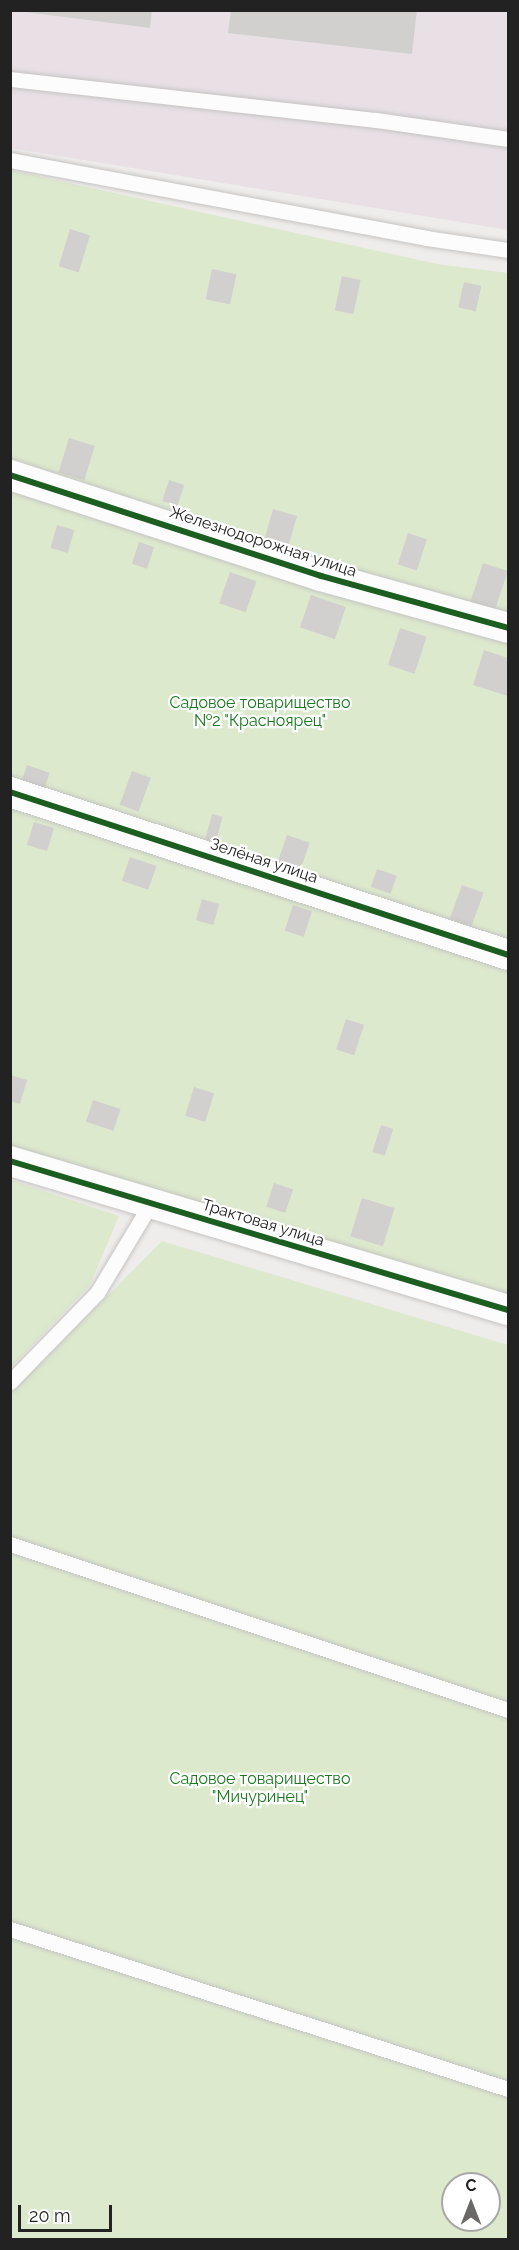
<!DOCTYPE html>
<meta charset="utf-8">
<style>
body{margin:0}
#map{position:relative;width:519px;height:2250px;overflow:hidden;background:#efedeb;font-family:Raleway,sans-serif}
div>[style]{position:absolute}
.industrial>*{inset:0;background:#e8e0e5}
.grass>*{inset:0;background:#dde9cd}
.building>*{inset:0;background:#d2d0ce;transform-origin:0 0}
.roads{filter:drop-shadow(0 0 2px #c5c4c3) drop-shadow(0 0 2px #c5c4c3)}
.lane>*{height:15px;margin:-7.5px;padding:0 7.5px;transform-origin:7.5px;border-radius:7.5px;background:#fdfcfc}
.street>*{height:30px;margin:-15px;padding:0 15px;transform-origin:15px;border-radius:15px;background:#fdfcfc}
.cycleway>*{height:6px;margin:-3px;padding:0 3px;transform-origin:3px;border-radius:3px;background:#1b5e20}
span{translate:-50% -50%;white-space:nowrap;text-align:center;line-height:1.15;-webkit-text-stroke:4.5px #fff;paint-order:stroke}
.street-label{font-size:16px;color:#222}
.park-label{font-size:16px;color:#17781c}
.frame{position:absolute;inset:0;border:12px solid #222;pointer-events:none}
.north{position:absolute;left:441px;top:2172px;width:60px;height:60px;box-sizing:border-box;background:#fff;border:2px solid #a7a7a7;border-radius:50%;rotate:0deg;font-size:16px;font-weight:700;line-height:24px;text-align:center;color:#222}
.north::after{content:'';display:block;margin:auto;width:21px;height:27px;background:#6a6968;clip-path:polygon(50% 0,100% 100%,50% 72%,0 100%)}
.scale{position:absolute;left:18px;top:2205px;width:94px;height:27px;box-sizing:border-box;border:3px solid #222;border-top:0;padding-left:8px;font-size:18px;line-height:21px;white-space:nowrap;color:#222;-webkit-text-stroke:4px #fff;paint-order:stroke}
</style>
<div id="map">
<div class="industrial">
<i style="clip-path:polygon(10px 11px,508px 11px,508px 230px,11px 148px)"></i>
</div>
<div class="grass">
<i style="clip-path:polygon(10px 170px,437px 264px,508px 273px,508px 1301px,11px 1153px)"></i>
<i style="clip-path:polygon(11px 1180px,119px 1216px,90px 1285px,11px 1367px)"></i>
<i style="clip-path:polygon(evenodd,162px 1241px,508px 1345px,508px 2239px,11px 2240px,11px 1393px,162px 1241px,453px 2184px,489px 2184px,489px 2220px,453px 2220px,453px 2184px)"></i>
</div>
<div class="building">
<i style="clip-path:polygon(10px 10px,152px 10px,150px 28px)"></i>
<i style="clip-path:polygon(231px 10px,417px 10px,412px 54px,228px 33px)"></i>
<i style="left:70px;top:229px;width:21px;height:39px;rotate:17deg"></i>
<i style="left:212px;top:269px;width:25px;height:31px;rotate:12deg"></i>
<i style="left:342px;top:276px;width:19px;height:35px;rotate:12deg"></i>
<i style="left:464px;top:282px;width:18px;height:26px;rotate:13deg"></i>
<i style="left:69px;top:438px;width:27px;height:36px;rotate:17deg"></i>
<i style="left:169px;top:480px;width:16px;height:22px;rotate:18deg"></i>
<i style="left:273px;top:509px;width:25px;height:34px;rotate:16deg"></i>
<i style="left:57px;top:525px;width:18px;height:24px;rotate:16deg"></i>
<i style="left:408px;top:533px;width:20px;height:33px;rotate:18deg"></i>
<i style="left:139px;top:542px;width:16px;height:23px;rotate:18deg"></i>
<i style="left:483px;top:563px;width:26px;height:41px;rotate:18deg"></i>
<i style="left:230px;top:572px;width:28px;height:33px;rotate:19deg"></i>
<i style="left:311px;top:595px;width:37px;height:34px;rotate:19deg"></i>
<i style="left:400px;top:628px;width:28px;height:39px;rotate:18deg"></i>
<i style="clip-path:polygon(484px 650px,508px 658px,508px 696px,473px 685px)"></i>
<i style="left:27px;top:765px;width:24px;height:19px;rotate:19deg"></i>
<i style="left:132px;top:771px;width:20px;height:36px;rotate:20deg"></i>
<i style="left:212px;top:814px;width:11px;height:32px;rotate:15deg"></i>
<i style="left:34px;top:822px;width:21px;height:24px;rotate:17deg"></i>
<i style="left:287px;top:835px;width:24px;height:28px;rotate:19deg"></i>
<i style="left:130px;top:857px;width:28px;height:25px;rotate:19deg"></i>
<i style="left:377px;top:869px;width:21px;height:19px;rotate:19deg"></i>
<i style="left:462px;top:885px;width:23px;height:36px;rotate:20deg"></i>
<i style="left:202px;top:899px;width:18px;height:22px;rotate:16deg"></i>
<i style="left:293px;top:905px;width:20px;height:27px;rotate:18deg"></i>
<i style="left:346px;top:1019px;width:19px;height:32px;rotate:18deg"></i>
<i style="clip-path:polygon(10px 1075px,27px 1080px,20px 1104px,10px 1101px)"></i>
<i style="left:194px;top:1087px;width:21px;height:30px;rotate:17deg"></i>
<i style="left:93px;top:1100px;width:29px;height:23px;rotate:18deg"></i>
<i style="left:381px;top:1125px;width:13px;height:28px;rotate:18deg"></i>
<i style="left:274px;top:1183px;width:20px;height:25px;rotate:18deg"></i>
<i style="left:362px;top:1198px;width:34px;height:40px;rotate:17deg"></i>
</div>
<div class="roads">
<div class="lane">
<i style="left:10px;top:79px;width:368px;rotate:6.4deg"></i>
<i style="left:376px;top:120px;width:133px;rotate:8.2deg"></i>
<i style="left:10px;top:160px;width:423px;rotate:10.6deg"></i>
<i style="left:426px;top:238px;width:83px;rotate:8.3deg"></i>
<i style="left:10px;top:1382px;width:124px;rotate:-45.7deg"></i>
<i style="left:97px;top:1293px;width:105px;rotate:-59deg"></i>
<i style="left:10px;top:1544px;width:525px;rotate:18.43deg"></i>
<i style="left:10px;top:1929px;width:523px;rotate:17.81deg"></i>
</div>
<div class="street">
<i style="left:10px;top:475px;width:327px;rotate:18deg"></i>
<i style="left:321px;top:576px;width:194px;rotate:15.5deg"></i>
<i style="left:10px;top:792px;width:524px;rotate:18.12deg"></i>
<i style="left:10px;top:1161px;width:520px;rotate:16.66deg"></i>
</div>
</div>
<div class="cycleway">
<i style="left:10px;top:475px;width:327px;rotate:18deg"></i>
<i style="left:321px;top:576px;width:194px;rotate:15.5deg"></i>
<i style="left:10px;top:792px;width:524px;rotate:18.12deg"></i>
<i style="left:10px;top:1161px;width:520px;rotate:16.66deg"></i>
</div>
<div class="street-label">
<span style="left:263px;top:542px;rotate:18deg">Железнодорожная улица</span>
<span style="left:264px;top:861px;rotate:18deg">Зелёная улица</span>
<span style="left:263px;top:1223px;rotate:17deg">Трактовая улица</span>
</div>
<div class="park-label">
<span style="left:260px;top:712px">Садовое товарищество<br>№2 "Красноярец"</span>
<span style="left:260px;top:1788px">Садовое товарищество<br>"Мичуринец"</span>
</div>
<div class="frame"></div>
<div class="north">С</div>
<div class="scale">20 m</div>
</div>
